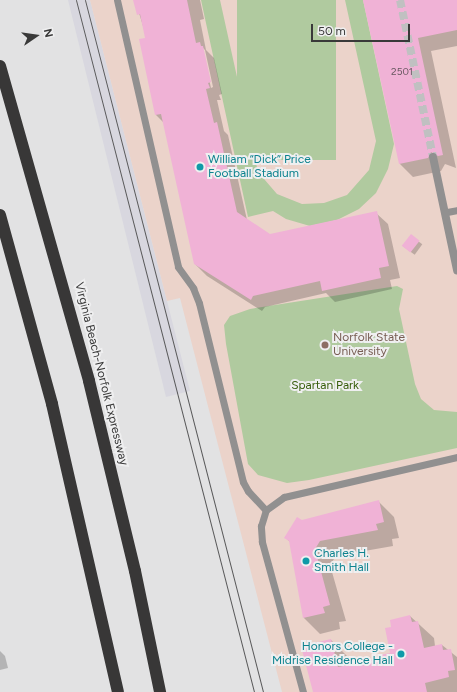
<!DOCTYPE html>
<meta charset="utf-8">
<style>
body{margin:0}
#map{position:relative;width:457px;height:692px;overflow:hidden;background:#e2e2e3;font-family:Figtree,sans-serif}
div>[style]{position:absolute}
.built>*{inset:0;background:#d8d7df}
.education>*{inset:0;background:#ebd3ca}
.green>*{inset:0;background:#b0ca9f;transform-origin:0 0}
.shadow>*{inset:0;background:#0003;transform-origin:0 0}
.building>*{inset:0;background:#f0b2d6;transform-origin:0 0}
.street-tunnel>*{height:8px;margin-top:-4px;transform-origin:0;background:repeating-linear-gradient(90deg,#c0c0c1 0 8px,transparent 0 12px)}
.lane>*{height:7px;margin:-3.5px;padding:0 3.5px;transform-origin:3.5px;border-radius:3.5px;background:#919090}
.street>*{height:8px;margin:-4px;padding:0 4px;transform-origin:4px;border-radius:4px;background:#919090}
.highway>*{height:12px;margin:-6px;padding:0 6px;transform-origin:6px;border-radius:6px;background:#383737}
.tram>*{height:1px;margin:-0.5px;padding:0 0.5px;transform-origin:0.5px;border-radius:0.5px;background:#59595a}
.dots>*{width:11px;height:11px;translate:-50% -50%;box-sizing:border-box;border:2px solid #efeff0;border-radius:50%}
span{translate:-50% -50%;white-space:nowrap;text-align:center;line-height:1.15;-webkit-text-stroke:4px #efeff0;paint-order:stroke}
.number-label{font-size:10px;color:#675760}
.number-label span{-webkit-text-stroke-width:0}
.culture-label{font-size:12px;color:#0d838f}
.left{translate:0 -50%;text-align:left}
.right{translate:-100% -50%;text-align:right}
.education-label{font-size:12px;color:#785e54}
.street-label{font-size:12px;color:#393939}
.park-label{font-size:12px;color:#365d0a}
.north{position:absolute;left:16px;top:16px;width:40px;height:40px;-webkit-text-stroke:3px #efeff0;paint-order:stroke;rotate:77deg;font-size:11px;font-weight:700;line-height:16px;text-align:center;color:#393939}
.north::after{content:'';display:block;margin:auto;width:14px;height:18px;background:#393939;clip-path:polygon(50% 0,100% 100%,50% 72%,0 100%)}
.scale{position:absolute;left:311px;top:24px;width:99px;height:18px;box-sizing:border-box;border:2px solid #393939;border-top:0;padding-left:5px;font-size:12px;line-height:14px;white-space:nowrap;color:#393939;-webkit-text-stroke:3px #efeff0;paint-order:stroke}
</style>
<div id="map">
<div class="built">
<i style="clip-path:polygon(68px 0,90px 0,190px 391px,166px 397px)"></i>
</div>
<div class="education">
<i style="clip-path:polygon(90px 0,457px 0,457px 692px,282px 692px,180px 298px,167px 301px)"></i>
</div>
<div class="green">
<i style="clip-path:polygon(201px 0,220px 0,258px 172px,277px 194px,302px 204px,324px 203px,347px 195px,369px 170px,376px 141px,345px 0,363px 0,394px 144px,388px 169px,376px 193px,359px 209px,337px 220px,310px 226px,286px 219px,273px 211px,248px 217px)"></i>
<i style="left:237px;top:0;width:99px;height:160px"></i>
<i style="clip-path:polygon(397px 286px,403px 289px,399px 309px,415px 384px,421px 399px,434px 410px,457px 412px,457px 448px,309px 480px,287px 483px,258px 475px,248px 464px,226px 344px,224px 325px,230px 316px,250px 309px)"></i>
</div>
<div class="shadow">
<i style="clip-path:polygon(evenodd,135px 0,200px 0,204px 19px,200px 20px,206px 50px,214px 58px,222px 94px,219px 95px,221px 100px,217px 100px,224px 131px,228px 135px,247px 220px,270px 235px,376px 213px,388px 224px,400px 278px,390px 280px,392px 289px,335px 302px,326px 293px,265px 307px,262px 311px,207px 276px,195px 264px,164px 123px,156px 115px,147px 39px,135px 0,202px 47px,205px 50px,213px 87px,211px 88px,202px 47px)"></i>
<i style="clip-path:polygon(364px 0,457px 0,457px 46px,431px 51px,456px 168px,445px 164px,441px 171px,413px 177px,400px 164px)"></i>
<i style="left:411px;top:236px;width:14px;height:13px;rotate:36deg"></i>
<i style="clip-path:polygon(378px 501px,394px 517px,399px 538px,392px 539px,393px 546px,336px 556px,330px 565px,346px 621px,339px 622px,340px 629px,320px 634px,304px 618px,290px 542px,285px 537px,302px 521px)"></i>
<i style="clip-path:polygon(410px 616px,434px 638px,435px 646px,442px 645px,457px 657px,457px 692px,314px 692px,331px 640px,347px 656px,349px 666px,382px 659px,391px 654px,393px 628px)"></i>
<i style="clip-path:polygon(0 651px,5px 656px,8px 668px,0 670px)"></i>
</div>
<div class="building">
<i style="clip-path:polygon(133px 0,187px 0,196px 43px,200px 42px,201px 46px,203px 46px,211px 82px,208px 83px,210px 88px,206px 89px,214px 123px,217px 122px,237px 212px,270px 234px,377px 211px,389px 266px,379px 268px,381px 278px,322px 291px,320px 281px,253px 296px,251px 300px,194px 264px,161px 114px,155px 115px,139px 39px,145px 38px,140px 14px,137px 15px)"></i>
<i style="clip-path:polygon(363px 0,457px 0,457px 30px,418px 38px,443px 155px,438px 156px,431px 152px,428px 158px,399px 164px)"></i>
<i style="left:411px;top:234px;width:11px;height:15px;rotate:38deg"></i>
<i style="clip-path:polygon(379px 500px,384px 522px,376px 524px,378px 530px,320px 541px,315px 549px,330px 605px,323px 607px,325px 613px,303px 618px,289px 541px,284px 538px,297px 517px,302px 520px)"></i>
<i style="clip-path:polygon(410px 615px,412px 622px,418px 621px,424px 648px,442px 644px,443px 650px,451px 649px,455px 670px,448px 671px,449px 677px,425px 683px,427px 692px,313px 692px,301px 646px,331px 639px,338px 667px,381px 658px,380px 655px,390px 653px,385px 628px,391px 627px,390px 620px)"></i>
</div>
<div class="street-tunnel">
<i style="left:400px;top:0;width:160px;rotate:78.1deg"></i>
</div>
<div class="lane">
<i style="left:117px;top:0;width:274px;rotate:77.1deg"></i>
<i style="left:178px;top:267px;width:26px;rotate:54deg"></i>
<i style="left:193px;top:288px;width:16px;rotate:68deg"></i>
<i style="left:199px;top:303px;width:184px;rotate:76.2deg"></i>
<i style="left:243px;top:482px;width:10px;rotate:61deg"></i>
<i style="left:248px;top:491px;width:26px;rotate:47deg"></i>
<i style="left:447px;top:212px;width:10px;rotate:-11deg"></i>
<i style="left:303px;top:692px;width:156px;rotate:-105.3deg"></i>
<i style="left:262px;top:542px;width:16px;rotate:-94deg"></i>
<i style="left:261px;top:526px;width:17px;rotate:-73deg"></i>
<i style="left:266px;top:510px;width:22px;rotate:-36deg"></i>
<i style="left:284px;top:497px;width:178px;rotate:-13deg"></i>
</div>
<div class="street">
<i style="left:433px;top:157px;width:116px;rotate:78deg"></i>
</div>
<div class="highway">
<i style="left:0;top:66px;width:327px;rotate:74.2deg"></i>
<i style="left:89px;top:381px;width:195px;rotate:76.4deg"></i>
<i style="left:135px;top:571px;width:124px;rotate:78.3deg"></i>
<i style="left:0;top:215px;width:196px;rotate:74.6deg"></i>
<i style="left:52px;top:404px;width:295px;rotate:77.1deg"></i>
</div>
<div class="tram">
<i style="left:76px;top:0;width:715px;rotate:75.57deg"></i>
<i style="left:85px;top:0;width:715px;rotate:75.57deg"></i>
</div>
<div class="dots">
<i style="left:200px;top:167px;background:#0f9aa8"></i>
<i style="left:325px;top:345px;background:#8d6e63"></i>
<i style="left:306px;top:561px;background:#0f9aa8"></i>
<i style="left:401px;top:654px;background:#0f9aa8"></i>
</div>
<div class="number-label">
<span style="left:402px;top:72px">2501</span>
</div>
<div class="culture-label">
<span class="left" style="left:208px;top:167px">William “Dick” Price<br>Football Stadium</span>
<span class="left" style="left:314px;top:561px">Charles H.<br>Smith Hall</span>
<span class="right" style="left:393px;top:654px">Honors College -<br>Midrise Residence Hall</span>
</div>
<div class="education-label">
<span class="left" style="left:333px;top:345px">Norfolk State<br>University</span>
</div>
<div class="street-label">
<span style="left:101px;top:374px;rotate:76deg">Virginia Beach-Norfolk Expressway</span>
</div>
<div class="park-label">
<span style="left:325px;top:386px">Spartan Park</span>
</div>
<div class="north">N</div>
<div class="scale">50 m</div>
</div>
